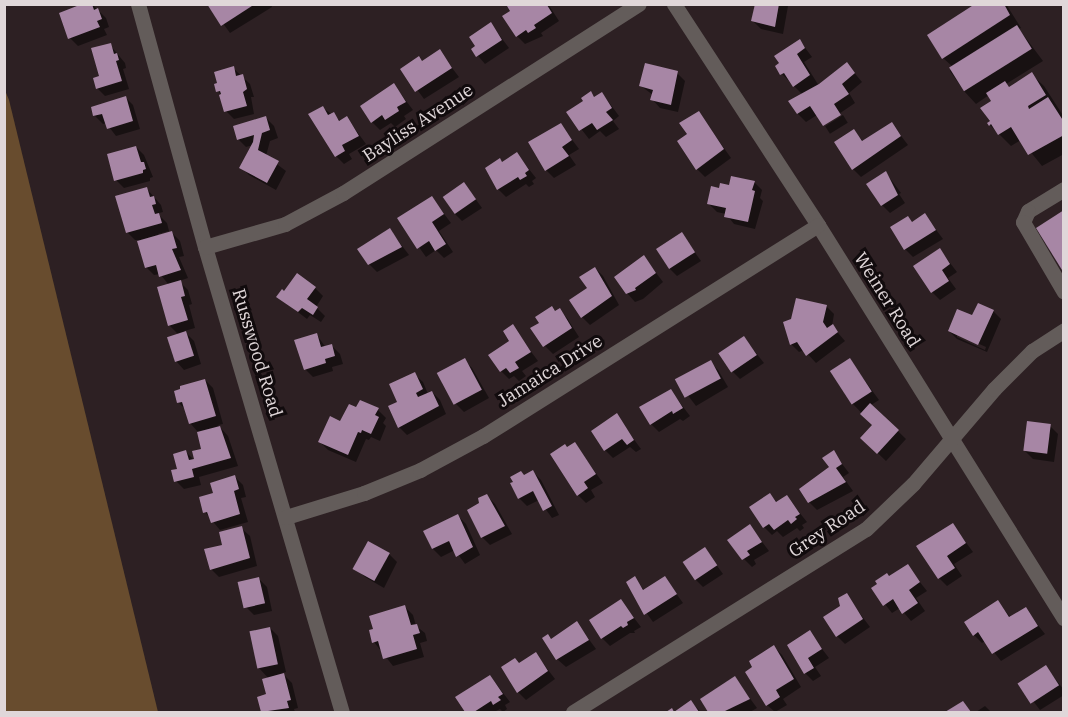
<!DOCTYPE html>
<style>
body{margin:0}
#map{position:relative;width:1068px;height:717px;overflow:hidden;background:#2d2023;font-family:"IBM Plex Serif",serif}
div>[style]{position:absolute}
.forest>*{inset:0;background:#684c2e}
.shadow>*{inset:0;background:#0007;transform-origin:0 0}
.building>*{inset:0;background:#a786a5;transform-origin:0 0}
.minor>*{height:15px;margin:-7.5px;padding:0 7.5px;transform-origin:7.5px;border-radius:7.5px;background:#635c5a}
span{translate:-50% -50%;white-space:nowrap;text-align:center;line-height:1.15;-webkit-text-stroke:6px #110b0d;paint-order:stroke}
.street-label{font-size:18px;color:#e0d7d9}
.frame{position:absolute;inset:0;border:6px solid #e0d7d9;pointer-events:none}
</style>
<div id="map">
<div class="forest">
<i style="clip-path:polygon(4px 88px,9px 100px,158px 712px,5px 712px)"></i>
</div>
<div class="shadow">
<i style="clip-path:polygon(92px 4px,106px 18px,109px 27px,104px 29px,107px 35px,78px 46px,70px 38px)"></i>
<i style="clip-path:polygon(209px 4px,271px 4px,272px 7px,230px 33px)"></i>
<i style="clip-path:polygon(512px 4px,548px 4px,559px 21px,541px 33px,543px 36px,525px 44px,517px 36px,509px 7px)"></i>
<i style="clip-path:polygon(757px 4px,788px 6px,783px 34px,761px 29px,753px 21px)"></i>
<i style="clip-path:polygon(978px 4px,1006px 4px,1021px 28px,1019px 29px,1043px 61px,1006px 84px,1010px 88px,1031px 74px,1044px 86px,1064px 117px,1064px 154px,1042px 166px,1021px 140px,1011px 146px,990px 125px,993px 101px,989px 95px,976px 104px,964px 91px,950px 71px,953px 67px,943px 58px)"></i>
<i style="clip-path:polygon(491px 24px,509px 48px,485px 64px,473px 50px)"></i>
<i style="clip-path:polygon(800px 41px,812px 57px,804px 62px,819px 86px,847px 64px,862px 82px,849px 93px,855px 103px,824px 124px,817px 115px,806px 122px,798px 114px,790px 101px,803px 95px,782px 74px)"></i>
<i style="clip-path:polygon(110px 45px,125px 63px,126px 68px,123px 69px,129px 89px,105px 96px,97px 88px)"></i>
<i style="clip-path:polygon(439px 51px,459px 77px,424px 99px,402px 69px,423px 62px)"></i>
<i style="clip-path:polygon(233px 68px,250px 84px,254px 97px,251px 97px,254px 114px,234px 119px,226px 111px,222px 96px,218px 91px)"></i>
<i style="clip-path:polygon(677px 73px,685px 81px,678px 112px,660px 108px,652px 99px,653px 95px,641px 86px)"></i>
<i style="clip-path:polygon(394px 85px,413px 110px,404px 116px,406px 119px,395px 127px,391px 123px,380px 130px,372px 122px)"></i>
<i style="clip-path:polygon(591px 93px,595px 98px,602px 93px,619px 116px,613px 121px,619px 129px,606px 137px,600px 131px,589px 139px,568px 112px,585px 101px)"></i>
<i style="clip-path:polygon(125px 97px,133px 105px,140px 129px,116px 136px,106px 123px,103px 124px,95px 116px)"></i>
<i style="clip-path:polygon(323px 108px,341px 121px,347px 118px,366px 144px,349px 154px,352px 159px,344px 164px,336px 156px)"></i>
<i style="clip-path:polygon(699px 113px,731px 158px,705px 177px,697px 169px,689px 135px)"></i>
<i style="left:843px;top:115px;width:9px;height:21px;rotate:58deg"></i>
<i style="clip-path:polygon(266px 118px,274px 126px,278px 138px,270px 141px,266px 156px,286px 171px,276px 190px,249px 175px,241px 167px,253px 145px,246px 147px,238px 139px)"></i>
<i style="clip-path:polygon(892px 124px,908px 145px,861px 177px,853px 169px,854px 131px,863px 141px)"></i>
<i style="clip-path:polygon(561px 125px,579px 149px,569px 155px,576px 165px,554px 178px,546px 170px)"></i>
<i style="clip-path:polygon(136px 147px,144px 155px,153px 177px,150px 178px,150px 181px,124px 188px,116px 180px)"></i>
<i style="clip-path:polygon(517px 154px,536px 178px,532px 181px,534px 184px,529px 187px,526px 184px,506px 197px,498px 189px,487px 168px,503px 164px)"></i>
<i style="clip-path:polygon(886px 173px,901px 193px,899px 194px,905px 203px,890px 213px,882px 205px)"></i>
<i style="clip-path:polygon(754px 182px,762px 190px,760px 198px,763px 201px,755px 229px,734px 224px,726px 214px,717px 212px,709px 204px,720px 190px)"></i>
<i style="clip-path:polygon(464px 183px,482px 208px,462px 221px,454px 213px)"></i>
<i style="clip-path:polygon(147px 189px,161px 205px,163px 212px,159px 213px,160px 216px,167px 223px,169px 231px,158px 234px,159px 236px,172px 233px,180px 241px,184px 256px,179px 257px,188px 278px,179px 281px,188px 290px,192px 304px,189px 305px,195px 328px,184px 331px,194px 341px,201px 364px,184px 370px,176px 361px,179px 335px,169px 325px,169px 285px,160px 274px,154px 275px,146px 267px,138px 240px,135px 240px,127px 232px)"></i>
<i style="clip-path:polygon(432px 198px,451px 223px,439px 231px,453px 252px,444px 258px,436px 250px,426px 257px,399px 219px)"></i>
<i style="clip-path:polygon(925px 215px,943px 239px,913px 257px,905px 249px,913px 223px)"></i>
<i style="clip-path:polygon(390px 230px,409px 255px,377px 272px,369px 264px)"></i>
<i style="clip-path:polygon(681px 233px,701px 261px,677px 276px,669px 268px)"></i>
<i style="clip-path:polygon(940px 250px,957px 272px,948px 278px,956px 289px,940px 300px,932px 292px)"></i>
<i style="clip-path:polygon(644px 257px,663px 282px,643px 299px,635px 302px,627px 293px)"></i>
<i style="clip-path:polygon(595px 268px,603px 276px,619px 305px,590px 325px,582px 317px)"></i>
<i style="clip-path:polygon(315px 288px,323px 296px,316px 307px,325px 316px,321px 322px,310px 315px,307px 319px,278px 297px)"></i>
<i style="clip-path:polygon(826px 306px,834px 314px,832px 326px,845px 341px,816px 363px,804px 350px,799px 352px,791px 344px)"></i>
<i style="clip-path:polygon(552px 308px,556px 312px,559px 310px,567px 318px,579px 337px,553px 354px,545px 346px,541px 323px)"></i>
<i style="clip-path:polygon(evenodd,993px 311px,1001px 319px,987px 352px,957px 339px,949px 331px,993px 311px,957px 334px,986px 347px,985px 350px,957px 337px,957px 334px)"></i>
<i style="clip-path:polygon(512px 326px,538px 361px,522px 371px,526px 376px,519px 381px,514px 376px,509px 379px,501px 371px,512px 342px)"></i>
<i style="clip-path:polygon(317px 335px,326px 348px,332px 346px,340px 354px,343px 364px,332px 367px,333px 371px,313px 377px,305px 369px)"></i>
<i style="clip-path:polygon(744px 338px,764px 363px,740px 379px,732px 371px)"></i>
<i style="clip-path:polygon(464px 360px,472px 368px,489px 398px,464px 412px,456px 404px)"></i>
<i style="clip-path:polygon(850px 360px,879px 400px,871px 405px,906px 439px,886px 461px,862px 438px,874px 426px,853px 404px,832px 372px)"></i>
<i style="clip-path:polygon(710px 362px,718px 370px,728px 387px,696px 406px,677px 381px)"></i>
<i style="clip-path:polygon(414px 374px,423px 382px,428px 394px,432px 392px,440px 400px,446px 414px,407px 435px,399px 427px,399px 402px)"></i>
<i style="clip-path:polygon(205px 380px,213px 388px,223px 424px,218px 425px,228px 436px,238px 466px,199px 477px,201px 485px,184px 489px,176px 481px,186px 452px,197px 463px,203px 450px,198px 432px,190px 423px,186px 410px,179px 403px)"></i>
<i style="clip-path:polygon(671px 391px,690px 416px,683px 421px,680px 419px,659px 432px,651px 424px)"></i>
<i style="clip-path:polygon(357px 409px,378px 410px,386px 418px,383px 423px,386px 426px,380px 441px,371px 437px,369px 440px,366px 439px,356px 462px,328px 450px,320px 442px)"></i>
<i style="clip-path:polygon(616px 415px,641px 449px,636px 452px,630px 447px,613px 458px,605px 450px)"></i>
<i style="clip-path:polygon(1050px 426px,1058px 434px,1054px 462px,1033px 459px,1025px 451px)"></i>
<i style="clip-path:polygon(575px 444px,603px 483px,591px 490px,595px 497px,586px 503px,578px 495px,568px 449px)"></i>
<i style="clip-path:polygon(833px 452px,849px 473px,843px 477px,853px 491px,817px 510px,809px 502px,831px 467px)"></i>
<i style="clip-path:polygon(533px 472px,541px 480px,559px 515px,552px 518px,539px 500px,527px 506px,519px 498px,525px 477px)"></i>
<i style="clip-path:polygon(235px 477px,243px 485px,246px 497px,241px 498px,248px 522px,220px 530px,205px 512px,215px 494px)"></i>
<i style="clip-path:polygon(770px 495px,778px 503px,787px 497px,807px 522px,802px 525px,804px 528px,800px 531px,797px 528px,783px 537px,777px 531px,772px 535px,764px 527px)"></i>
<i style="clip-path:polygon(487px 496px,495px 504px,512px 534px,490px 545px,482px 537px,481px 504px)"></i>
<i style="clip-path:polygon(458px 516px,466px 524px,480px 555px,465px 564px,455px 550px,441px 557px,433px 549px,426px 530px)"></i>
<i style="clip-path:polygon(953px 525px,973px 552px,954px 564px,962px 576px,947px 586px,939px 578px)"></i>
<i style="clip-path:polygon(750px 526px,769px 551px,754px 560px,756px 564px,752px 567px,744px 559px)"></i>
<i style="clip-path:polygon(241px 528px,250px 536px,257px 566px,219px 577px,211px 569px,224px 546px)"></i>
<i style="clip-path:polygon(705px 549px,723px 574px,703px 587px,695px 579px)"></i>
<i style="clip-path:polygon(389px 554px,397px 562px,384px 588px,365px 577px,357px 569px)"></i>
<i style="clip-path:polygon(907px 566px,927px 591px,916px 598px,925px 611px,911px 621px,900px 608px,892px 613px,873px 589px)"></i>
<i style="clip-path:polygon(634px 578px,645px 591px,665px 578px,683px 603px,653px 622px,635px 597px)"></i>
<i style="clip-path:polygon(259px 579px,267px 587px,272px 611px,254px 615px,246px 607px)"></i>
<i style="clip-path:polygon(846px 595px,870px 627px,845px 644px,837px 636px)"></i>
<i style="clip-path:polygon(621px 601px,641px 627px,634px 631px,635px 633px,630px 633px,610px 646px,602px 638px)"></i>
<i style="clip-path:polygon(998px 602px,1011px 618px,1025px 609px,1045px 634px,1001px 661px,985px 641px,982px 643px,974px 635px)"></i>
<i style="clip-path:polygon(405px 607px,413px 615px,416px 626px,425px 633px,427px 641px,420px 643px,424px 657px,393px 666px,374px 642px,375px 630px)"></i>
<i style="clip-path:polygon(577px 623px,596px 649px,566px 667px,557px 659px,552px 640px)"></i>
<i style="clip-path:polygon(270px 628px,278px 636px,286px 672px,282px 673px,292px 683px,298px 708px,294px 709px,295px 712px,262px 712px,258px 698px,268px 696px,269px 679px,259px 668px)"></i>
<i style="clip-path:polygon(809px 632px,829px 658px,815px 667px,821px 676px,813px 681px,805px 673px)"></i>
<i style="clip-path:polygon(774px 647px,782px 655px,801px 687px,783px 699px,787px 705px,775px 712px,767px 705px,754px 667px)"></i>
<i style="clip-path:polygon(536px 654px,555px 679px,526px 700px,518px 692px,520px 665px)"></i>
<i style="clip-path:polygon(1046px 667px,1064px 690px,1064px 695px,1040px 710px,1020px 684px)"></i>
<i style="clip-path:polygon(490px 676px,510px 702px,505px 705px,507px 709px,503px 712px,500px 709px,494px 712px,467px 712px,457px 697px)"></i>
<i style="clip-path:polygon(735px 678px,757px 708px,750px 712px,710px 712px,702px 700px)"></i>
<i style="clip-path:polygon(691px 702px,701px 712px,675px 712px)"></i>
<i style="clip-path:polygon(985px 706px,991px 712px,976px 712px)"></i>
</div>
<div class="building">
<i style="clip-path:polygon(82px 4px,92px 4px,94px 10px,98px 8px,102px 19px,97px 21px,100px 27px,68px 39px,59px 13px)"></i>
<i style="clip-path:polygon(207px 4px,255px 4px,221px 26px)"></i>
<i style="clip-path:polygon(755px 4px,779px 4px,775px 27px,751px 21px)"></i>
<i style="clip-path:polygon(975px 4px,1004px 4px,1010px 15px,942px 59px,927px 35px)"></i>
<i style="clip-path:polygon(509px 5px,547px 5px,552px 13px,534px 25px,536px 28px,528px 33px,526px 30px,516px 37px,502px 16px,510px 11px,507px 6px)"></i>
<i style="clip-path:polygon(491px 22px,502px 40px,476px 57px,471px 49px,475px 46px,469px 37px)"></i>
<i style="left:1017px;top:25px;width:28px;height:80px;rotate:58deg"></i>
<i style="clip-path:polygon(800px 39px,805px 48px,797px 54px,810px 75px,793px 87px,784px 73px,780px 75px,775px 66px,779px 63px,774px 56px)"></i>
<i style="clip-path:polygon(111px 43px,114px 54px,117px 53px,119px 60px,116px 61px,122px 81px,96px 89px,93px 78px,99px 76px,91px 48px)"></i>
<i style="clip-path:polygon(440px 49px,452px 68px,415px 92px,400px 69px,419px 56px,422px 61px)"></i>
<i style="clip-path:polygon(847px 62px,855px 73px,842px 84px,849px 94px,834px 104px,841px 115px,823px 126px,810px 106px,797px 114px,788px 101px,819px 84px)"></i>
<i style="clip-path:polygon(645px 63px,678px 71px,671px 105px,650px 100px,653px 90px,639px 86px)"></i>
<i style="clip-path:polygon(234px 66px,236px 76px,243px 74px,247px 89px,243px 92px,247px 106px,224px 112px,219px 95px,221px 94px,220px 91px,216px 92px,214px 84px,217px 83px,214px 72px)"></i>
<i style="clip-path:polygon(1032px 72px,1046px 95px,1028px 106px,1029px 109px,1048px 97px,1064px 122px,1064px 135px,1028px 155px,1011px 127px,998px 135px,991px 124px,989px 126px,987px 123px,990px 121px,980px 108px,991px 101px,986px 93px,1005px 81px,1009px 87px)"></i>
<i style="clip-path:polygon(394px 83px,406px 102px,397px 107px,399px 111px,385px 120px,382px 115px,371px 123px,360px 106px)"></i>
<i style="clip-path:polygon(591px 91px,594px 97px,602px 92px,612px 108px,606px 112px,613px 120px,597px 130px,592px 123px,579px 131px,566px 112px,583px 101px,581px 98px)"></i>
<i style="clip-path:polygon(126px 96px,133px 121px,107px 129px,102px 114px,93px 116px,91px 107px)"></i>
<i style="clip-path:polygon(323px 106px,328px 115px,334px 112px,339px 121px,347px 116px,359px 136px,342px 145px,345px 151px,335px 157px,308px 114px)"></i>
<i style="clip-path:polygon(699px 111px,724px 149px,696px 170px,677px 141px,687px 134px,679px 123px)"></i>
<i style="clip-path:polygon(266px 116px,270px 130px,262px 133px,258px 150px,279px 161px,267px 183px,239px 168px,253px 142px,254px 135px,237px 140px,233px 126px)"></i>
<i style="clip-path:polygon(892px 122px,901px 136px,852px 170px,834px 142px,854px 129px,862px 141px)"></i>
<i style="clip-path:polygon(561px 123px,572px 140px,562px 147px,569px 156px,545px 171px,528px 142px)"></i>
<i style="clip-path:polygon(136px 146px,141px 162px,144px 162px,146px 169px,143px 170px,143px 173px,114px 181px,107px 154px)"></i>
<i style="clip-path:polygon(517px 152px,529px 170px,525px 173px,527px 176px,520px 180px,518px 177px,497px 190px,485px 168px,500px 158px,502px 162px)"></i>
<i style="clip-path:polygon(886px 171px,898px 195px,881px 206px,866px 184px)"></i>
<i style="clip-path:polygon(731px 176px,755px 181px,752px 190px,755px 191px,748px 222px,724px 217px,726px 208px,707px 204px,711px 186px,719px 188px,720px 183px,729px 185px)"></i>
<i style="left:464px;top:182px;width:21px;height:26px;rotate:55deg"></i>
<i style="clip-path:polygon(147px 187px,150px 197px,154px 196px,156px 204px,152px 205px,155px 214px,159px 213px,162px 223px,126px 233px,115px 196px)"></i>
<i style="clip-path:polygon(432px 196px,444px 214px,432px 222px,446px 244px,435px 251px,429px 241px,417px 249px,397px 218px)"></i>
<i style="clip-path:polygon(1064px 210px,1064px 269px,1062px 270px,1036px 228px)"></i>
<i style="clip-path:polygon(925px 213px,936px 230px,904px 250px,890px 227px,908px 216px,912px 222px)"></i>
<i style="clip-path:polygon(390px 228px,402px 247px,368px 265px,357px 249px)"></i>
<i style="clip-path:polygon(172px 231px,177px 248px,172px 249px,181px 270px,159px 277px,156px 265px,145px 268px,137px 241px)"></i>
<i style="left:682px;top:232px;width:24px;height:31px;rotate:57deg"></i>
<i style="clip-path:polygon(940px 248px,950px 264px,942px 270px,949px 281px,931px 293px,913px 266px)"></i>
<i style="clip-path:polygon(644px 255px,656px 273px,635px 288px,636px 290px,626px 294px,614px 277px)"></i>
<i style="clip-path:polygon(595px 267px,612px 296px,581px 318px,569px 300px,587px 288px,579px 277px)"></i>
<i style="clip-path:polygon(297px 273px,316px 287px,307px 299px,318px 307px,313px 315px,302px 308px,298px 312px,276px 297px,282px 289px,284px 291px)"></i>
<i style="clip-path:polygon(181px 280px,185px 296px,181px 297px,188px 320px,168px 326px,157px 287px)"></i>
<i style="clip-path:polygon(796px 298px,827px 305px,823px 322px,827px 328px,833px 324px,838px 332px,806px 356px,797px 342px,790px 345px,783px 322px,791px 319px)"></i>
<i style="clip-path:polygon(978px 303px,994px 310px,978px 345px,948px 331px,957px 309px,972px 315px)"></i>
<i style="clip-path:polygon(552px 306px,555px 311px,560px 308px,572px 328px,543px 347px,530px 328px,539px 323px,535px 317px)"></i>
<i style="clip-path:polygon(513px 324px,531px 352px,515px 362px,519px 368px,510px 373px,506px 368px,500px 372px,488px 355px,509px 341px,503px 331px)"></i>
<i style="left:186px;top:331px;width:26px;height:20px;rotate:72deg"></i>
<i style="clip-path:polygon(317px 333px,321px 347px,332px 344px,335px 356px,325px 359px,326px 363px,304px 370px,294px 340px)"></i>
<i style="left:744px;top:336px;width:23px;height:31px;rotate:56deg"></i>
<i style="left:465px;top:358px;width:36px;height:32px;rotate:62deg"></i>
<i style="left:850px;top:358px;width:40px;height:24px;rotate:57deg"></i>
<i style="left:711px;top:360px;width:21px;height:41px;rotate:62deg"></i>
<i style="clip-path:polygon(415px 372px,423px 389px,416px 393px,418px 397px,432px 391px,439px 406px,398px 428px,388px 406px,397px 402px,389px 384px)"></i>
<i style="clip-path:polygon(205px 379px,216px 416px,189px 424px,182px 402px,177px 403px,174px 391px,180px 389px,180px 386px)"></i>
<i style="clip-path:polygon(671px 389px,683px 408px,673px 414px,672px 411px,650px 425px,639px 407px)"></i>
<i style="clip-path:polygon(360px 400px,379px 408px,375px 415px,379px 417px,371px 434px,362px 430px,361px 433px,358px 432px,348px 455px,318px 442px,330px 416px,340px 421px,349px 404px,356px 407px)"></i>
<i style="clip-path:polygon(870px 403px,899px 430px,877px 454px,860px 438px,872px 425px,860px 414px)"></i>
<i style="clip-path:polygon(617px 413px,634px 440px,627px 445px,622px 439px,604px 451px,591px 431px)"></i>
<i style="left:1027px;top:421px;width:24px;height:30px;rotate:7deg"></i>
<i style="clip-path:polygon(220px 426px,231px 458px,192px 469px,194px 477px,174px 482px,171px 470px,177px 469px,173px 454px,186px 450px,189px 460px,194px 459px,192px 451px,201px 449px,197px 432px)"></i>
<i style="clip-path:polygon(575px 442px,596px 474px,584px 482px,588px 488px,577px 496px,550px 454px,565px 444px,567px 447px)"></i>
<i style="clip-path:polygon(834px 450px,842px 464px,836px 468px,846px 482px,808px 503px,799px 489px,829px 467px,822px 458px)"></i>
<i style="clip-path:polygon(533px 470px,552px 506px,543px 511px,533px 491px,518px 499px,510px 483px,513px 482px,510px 477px,521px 471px,524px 475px)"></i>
<i style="clip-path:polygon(235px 475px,239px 489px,234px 491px,240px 514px,211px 523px,207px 512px,203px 513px,199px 497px,213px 493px,210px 483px)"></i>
<i style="clip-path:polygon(770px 493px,776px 502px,787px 495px,800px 514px,795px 517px,797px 519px,791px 524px,788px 520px,774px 530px,769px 524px,763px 528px,749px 507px)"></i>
<i style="clip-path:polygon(487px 494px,505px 526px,481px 538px,467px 510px,479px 503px,478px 498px)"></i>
<i style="clip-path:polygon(458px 514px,473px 547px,456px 557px,449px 541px,432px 549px,423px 531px)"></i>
<i style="clip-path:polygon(953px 523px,966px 543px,947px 556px,955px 568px,938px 579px,916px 546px)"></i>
<i style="clip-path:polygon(750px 524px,762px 542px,747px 551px,750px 555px,742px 560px,727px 540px)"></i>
<i style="clip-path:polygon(242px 526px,250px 558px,210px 570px,204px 549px,222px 545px,219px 532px)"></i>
<i style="left:368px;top:541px;width:25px;height:32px;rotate:29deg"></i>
<i style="left:705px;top:547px;width:22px;height:27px;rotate:56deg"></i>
<i style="clip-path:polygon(908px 564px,920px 582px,909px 590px,918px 603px,902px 614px,893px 599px,883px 606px,871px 588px,877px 584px,875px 581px,887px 573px,889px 576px)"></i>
<i style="clip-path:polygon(635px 576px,643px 590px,665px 576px,677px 594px,644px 615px,626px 582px)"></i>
<i style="left:259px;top:577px;width:27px;height:22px;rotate:77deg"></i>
<i style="clip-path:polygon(847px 593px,863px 619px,836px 637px,823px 617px,840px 606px,838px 598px)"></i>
<i style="clip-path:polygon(621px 599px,634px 618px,627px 622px,628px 625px,623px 628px,621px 626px,601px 639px,589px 620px)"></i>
<i style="clip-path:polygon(998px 600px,1009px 617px,1026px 607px,1038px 626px,992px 654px,978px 632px,973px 636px,964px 622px)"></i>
<i style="clip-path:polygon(405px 605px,411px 625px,417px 624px,420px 633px,413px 635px,417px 649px,383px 659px,378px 641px,372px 643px,369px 630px,373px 629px,369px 616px)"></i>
<i style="clip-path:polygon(577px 621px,589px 640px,556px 660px,542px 638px,548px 634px,551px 639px)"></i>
<i style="left:270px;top:627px;width:38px;height:21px;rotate:78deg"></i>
<i style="clip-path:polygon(810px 630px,822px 649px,808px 658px,814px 668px,804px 674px,787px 645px)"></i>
<i style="clip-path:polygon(774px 645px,794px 679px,776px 690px,780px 697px,766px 706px,745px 672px,752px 667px,749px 661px)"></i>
<i style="clip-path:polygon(536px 652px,548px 671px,517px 693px,501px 667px,515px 658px,519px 663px)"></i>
<i style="left:1046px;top:665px;width:24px;height:34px;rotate:57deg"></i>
<i style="clip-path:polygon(284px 673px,291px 700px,287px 701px,289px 708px,261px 712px,257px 697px,266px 694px,262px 679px)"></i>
<i style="clip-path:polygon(490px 675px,503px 694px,498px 697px,501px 700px,493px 705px,491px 701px,474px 712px,465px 712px,455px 697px)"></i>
<i style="clip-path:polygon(735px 676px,750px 699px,723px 712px,708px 712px,700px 699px)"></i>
<i style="clip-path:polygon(691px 700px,699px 712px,666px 712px,672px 708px,674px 712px)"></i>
<i style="clip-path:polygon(963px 701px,971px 712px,945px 712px)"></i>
</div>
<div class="minor">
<i style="left:138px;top:4px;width:252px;rotate:74.6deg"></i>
<i style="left:205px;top:247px;width:485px;rotate:73.6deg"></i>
<i style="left:674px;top:4px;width:264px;rotate:56.9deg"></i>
<i style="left:818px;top:225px;width:464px;rotate:58deg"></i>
<i style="left:1064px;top:189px;width:42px;rotate:148.6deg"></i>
<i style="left:1028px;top:211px;width:12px;rotate:114deg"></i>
<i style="left:1023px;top:222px;width:81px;rotate:59.6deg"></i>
<i style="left:205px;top:247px;width:83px;rotate:-16deg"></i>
<i style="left:285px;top:224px;width:66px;rotate:-28.1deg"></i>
<i style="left:343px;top:193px;width:351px;rotate:-32.6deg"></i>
<i style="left:286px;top:517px;width:82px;rotate:-17.1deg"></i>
<i style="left:364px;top:493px;width:61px;rotate:-22.3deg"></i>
<i style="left:420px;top:470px;width:72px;rotate:-28.4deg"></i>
<i style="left:483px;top:436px;width:396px;rotate:-32.2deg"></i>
<i style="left:573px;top:712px;width:345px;rotate:-32deg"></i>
<i style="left:866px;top:529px;width:65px;rotate:-43.8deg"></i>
<i style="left:913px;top:484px;width:125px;rotate:-49.5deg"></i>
<i style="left:994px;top:389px;width:54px;rotate:-45deg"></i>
<i style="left:1032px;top:351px;width:38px;rotate:-33deg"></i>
</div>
<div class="street-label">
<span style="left:418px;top:123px;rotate:-33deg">Bayliss Avenue</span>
<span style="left:887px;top:300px;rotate:58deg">Weiner Road</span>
<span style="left:257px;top:353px;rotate:73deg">Russwood Road</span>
<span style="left:550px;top:371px;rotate:-32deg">Jamaica Drive</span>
<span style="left:827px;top:529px;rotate:-34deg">Grey Road</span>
</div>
<div class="frame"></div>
</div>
